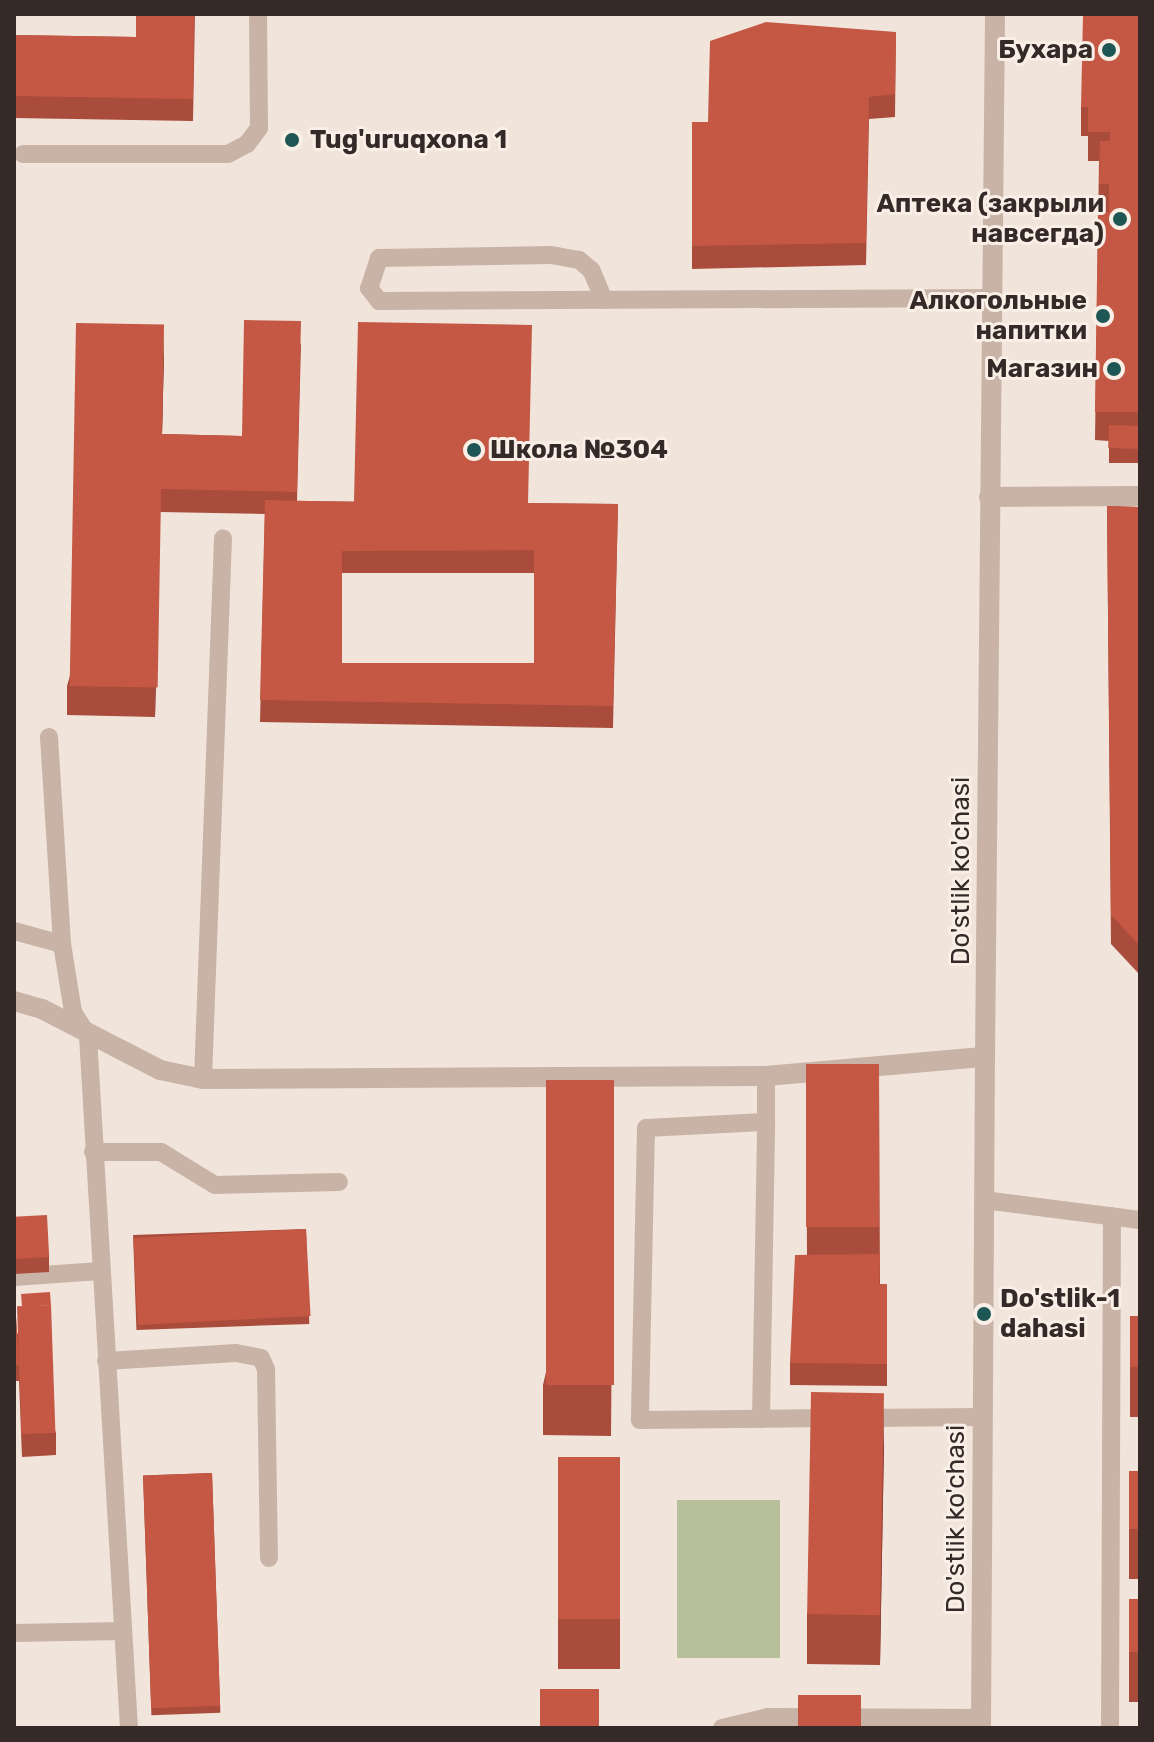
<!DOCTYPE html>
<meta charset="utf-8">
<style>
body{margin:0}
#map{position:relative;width:1154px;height:1742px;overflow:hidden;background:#f1e4da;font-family:Rubik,sans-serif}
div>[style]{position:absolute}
.green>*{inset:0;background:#b7c09a;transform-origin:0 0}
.service>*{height:18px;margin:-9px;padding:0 9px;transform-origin:9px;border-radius:9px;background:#c9b3a6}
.minor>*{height:20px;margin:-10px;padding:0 10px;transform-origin:10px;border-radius:10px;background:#c9b3a6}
.tertiary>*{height:20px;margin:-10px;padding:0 10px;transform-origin:10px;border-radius:10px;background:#c9b3a6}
.wall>*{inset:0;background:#a94c3b;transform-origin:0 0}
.shaded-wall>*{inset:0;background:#893e30}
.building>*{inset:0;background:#c45845;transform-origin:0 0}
.dots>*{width:22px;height:22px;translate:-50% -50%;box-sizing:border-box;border:4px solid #f9efe6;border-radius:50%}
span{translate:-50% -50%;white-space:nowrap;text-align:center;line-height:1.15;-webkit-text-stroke:6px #f9efe6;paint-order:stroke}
.poi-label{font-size:26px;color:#352a27;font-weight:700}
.right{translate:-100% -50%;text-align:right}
.left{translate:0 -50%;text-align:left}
.street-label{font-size:26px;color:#352a27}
.frame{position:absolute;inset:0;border:16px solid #352a27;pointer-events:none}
</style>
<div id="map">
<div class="green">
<i style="left:677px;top:1500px;width:103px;height:158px"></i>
</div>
<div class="service">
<i style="left:23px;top:154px;width:205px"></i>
<i style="left:228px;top:154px;width:21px;rotate:-28deg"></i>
<i style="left:247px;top:144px;width:20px;rotate:-53deg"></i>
<i style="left:259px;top:128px;width:114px;rotate:-90.5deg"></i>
<i style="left:604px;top:300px;width:33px;rotate:-113deg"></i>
<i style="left:591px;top:270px;width:16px;rotate:-140deg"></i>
<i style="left:579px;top:260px;width:29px;rotate:-170deg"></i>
<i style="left:550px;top:255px;width:171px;rotate:179deg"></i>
<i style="left:379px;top:258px;width:32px;rotate:108deg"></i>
<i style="left:369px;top:288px;width:16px;rotate:52deg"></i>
<i style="left:379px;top:301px;width:611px;rotate:-0.28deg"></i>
<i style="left:49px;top:737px;width:207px;rotate:86.4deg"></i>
<i style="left:62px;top:944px;width:69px;rotate:80.8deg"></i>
<i style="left:73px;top:1012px;width:28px;rotate:58deg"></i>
<i style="left:88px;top:1036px;width:693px;rotate:86.61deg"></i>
<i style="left:14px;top:931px;width:50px;rotate:15.2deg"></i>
<i style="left:766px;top:1076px;width:46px;rotate:90deg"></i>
<i style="left:766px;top:1122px;width:120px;rotate:177.1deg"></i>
<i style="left:646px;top:1128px;width:292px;rotate:91.2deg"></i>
<i style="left:640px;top:1420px;width:194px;rotate:-0.6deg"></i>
<i style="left:203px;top:1079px;width:541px;rotate:-87.88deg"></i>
<i style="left:93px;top:1152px;width:68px"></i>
<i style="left:161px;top:1152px;width:63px;rotate:31.4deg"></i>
<i style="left:215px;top:1185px;width:124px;rotate:-1.4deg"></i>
<i style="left:984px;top:1200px;width:157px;rotate:7.3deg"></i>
<i style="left:14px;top:1277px;width:86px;rotate:-4deg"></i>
<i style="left:106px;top:1361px;width:130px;rotate:-3.5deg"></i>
<i style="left:236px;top:1353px;width:25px;rotate:11deg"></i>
<i style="left:261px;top:1358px;width:12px;rotate:66deg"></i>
<i style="left:266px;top:1369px;width:189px;rotate:89.1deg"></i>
<i style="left:860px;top:1418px;width:123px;rotate:-0.5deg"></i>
<i style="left:761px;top:1419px;width:297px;rotate:-89deg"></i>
<i style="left:14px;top:1633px;width:109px;rotate:-1.1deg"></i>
<i style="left:722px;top:1728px;width:47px;rotate:-13.4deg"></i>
<i style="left:768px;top:1717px;width:213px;rotate:0.3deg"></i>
<i style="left:1110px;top:1728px;width:512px;rotate:-89.78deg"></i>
</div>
<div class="minor">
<i style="left:989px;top:497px;width:151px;rotate:-0.4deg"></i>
<i style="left:981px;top:1728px;width:671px;rotate:-89.66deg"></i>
</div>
<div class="tertiary">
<i style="left:14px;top:1001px;width:29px;rotate:16deg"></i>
<i style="left:42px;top:1009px;width:133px;rotate:27.3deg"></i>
<i style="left:160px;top:1070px;width:44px;rotate:11.8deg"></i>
<i style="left:203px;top:1079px;width:563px;rotate:-0.31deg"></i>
<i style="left:766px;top:1076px;width:220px;rotate:-5deg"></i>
<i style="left:985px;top:1057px;width:1043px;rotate:-89.45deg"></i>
</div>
<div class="wall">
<i style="clip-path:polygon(195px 14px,193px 121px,14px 118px,14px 35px,136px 37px)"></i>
<i style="clip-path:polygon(1140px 14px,1140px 463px,1109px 463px,1109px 441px,1095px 440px,1099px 161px,1088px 161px,1088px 136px,1081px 136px,1081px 107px)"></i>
<i style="clip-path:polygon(896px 32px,895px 117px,869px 119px,866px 265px,692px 269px,692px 122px,708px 122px)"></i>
<i style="clip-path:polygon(evenodd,301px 343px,297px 501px,618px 504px,613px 728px,260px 722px,265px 514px,160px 512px,160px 509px,155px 717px,67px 715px,67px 686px,164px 353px,162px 434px,242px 436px,301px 343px,342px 573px,534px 573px,534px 663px,342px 663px,342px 573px)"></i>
<i style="clip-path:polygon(1107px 506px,1140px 507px,1140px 975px,1111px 944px)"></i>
<i style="clip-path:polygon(879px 1064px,880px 1284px,887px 1284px,887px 1386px,790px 1385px,790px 1363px,807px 1255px,806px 1065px)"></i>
<i style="clip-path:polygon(614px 1080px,611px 1436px,543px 1435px,543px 1385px)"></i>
<i style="clip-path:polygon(14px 1112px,16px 1158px,16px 1208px,14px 1208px)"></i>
<i style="clip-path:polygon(14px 1217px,49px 1257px,49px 1272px,14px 1274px)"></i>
<i style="left:306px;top:1229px;width:95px;height:173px;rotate:88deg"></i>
<i style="clip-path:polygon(14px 1287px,17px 1332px,56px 1433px,56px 1455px,22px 1457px,19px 1381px,14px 1381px)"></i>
<i style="left:1130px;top:1316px;width:10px;height:101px"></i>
<i style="clip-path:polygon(884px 1443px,880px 1665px,807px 1664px,807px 1614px)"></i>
<i style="left:558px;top:1457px;width:62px;height:212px"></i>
<i style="left:1129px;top:1471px;width:11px;height:108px"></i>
<i style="left:212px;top:1473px;width:240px;height:69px;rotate:88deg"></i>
<i style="left:1129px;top:1599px;width:11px;height:103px"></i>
</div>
<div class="shaded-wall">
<i style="clip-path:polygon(164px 324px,164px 353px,155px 717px,155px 688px)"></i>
<i style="clip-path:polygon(884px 1393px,884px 1443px,880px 1665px,880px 1615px)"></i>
</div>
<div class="building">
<i style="clip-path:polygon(136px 14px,194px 14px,193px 99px,14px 96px,14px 35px,136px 37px)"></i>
<i style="clip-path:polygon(1083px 14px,1140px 14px,1140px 412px,1095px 412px,1098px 212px,1109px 212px,1109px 184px,1099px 184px,1100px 141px,1110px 141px,1110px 132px,1088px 132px,1088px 107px,1081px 107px)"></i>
<i style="clip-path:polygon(766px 22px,896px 32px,895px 94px,869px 97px,866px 243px,692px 246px,692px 122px,708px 122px,710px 41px)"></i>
<i style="clip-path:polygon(244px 320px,301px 321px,297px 492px,160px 489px,162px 434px,242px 436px)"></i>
<i style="clip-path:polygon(evenodd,358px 322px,532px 325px,528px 503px,618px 504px,613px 706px,260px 700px,265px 500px,354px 502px,358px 322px,534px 550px,534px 663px,342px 663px,342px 551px,534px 550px)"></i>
<i style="left:76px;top:323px;width:88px;height:363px;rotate:1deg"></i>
<i style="left:1109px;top:425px;width:31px;height:23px;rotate:2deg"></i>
<i style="clip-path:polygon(1107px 506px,1140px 507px,1140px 946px,1111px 915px)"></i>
<i style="left:879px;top:1064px;width:163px;height:73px;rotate:90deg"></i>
<i style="left:546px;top:1080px;width:68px;height:305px"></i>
<i style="clip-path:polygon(14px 1112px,16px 1158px,14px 1158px)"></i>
<i style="left:47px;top:1215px;width:42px;height:33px;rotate:87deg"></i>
<i style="left:306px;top:1229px;width:87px;height:173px;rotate:87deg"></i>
<i style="clip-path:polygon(880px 1254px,879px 1284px,887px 1284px,887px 1364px,790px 1363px,795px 1255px)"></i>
<i style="clip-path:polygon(14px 1287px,19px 1365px,14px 1365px)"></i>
<i style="left:50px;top:1292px;width:13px;height:29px;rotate:86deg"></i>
<i style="left:51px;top:1305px;width:128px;height:34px;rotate:88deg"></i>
<i style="left:1130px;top:1316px;width:10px;height:51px"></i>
<i style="left:811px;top:1392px;width:73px;height:222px;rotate:1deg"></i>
<i style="left:558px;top:1457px;width:62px;height:162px"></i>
<i style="left:1129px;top:1471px;width:11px;height:58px"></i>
<i style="left:212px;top:1473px;width:233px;height:69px;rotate:88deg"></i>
<i style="left:1129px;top:1599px;width:11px;height:53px"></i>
<i style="left:540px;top:1689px;width:59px;height:39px"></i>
<i style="left:798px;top:1695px;width:63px;height:33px"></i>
</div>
<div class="dots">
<i style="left:1109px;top:50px;background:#1d5654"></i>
<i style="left:292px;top:140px;background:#1d5654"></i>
<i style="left:1120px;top:219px;background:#1d5654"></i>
<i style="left:1103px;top:316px;background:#1d5654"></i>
<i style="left:1114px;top:369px;background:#1d5654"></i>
<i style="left:474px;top:450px;background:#1d5654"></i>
<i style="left:984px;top:1314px;background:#1d5654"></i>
</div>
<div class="poi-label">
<span class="right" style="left:1093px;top:50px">Бухара</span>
<span class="left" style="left:310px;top:140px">Tug'uruqxona 1</span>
<span class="right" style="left:1104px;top:219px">Аптека (закрыли<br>навсегда)</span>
<span class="right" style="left:1087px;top:316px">Алкогольные<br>напитки</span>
<span class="right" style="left:1098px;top:369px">Магазин</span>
<span class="left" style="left:490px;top:450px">Школа №304</span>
<span class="left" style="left:1000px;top:1314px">Do'stlik-1<br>dahasi</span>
</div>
<div class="street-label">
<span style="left:961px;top:871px;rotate:-90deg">Do'stlik ko'chasi</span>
<span style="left:956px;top:1519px;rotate:-90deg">Do'stlik ko'chasi</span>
</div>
<div class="frame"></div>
</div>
